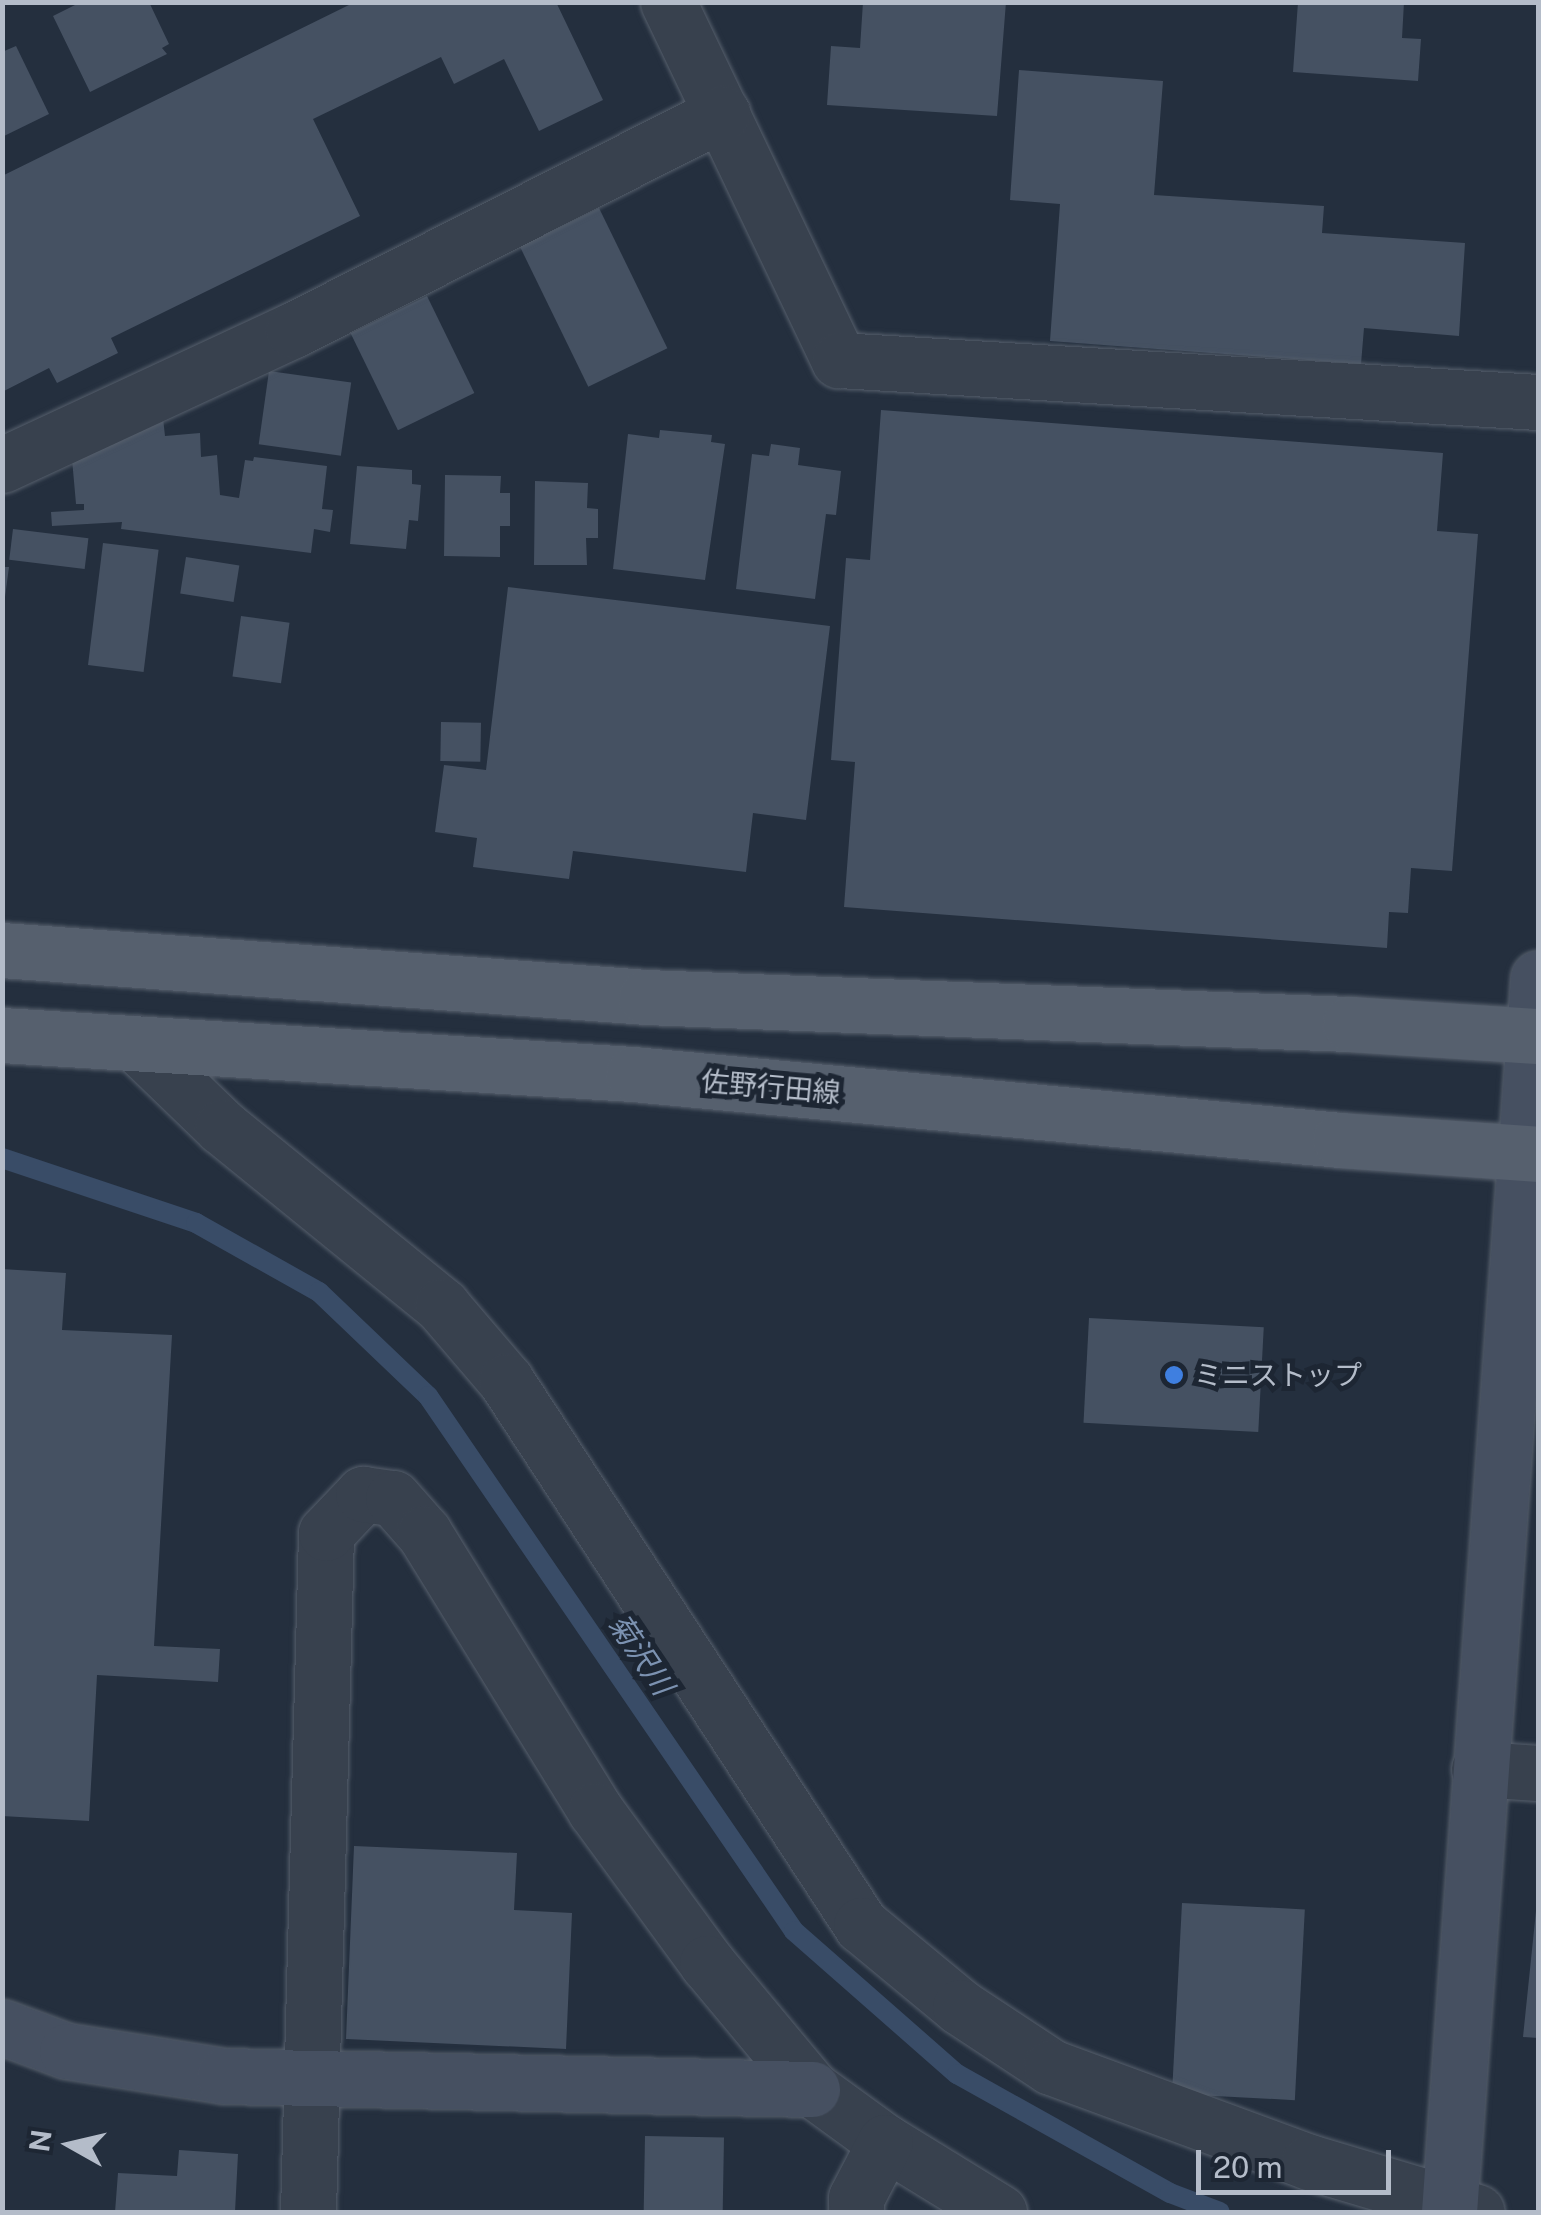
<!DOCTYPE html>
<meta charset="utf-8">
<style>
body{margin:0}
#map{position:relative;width:1541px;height:2215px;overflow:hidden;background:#242f3e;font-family:"Public Sans","Noto Sans JP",sans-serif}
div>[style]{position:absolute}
.stream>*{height:20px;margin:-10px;padding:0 10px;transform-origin:10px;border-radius:10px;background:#394c67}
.building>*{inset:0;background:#455162;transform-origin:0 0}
.roads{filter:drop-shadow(0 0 2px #565f6c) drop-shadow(0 0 2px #565f6c)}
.street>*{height:55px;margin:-27.5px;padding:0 27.5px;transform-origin:27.5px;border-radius:27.5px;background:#38414e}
.secondary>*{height:55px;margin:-27.5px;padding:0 27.5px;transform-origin:27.5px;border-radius:27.5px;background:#465061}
.primary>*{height:55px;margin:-27.5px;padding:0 27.5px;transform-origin:27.5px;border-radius:27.5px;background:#56606e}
.dots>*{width:28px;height:28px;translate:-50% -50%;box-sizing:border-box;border:5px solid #1d2633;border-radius:50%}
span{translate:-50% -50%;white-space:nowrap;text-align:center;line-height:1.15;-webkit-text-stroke:10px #1d2633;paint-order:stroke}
.street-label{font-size:28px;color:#b4bcc9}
.poi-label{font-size:28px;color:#b4bcc9}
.left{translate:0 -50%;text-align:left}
.water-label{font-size:30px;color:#7c92b1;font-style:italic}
.frame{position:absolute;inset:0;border:5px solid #b4bcc9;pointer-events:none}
.north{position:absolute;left:20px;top:2095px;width:100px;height:100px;-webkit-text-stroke:8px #1d2633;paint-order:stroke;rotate:278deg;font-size:28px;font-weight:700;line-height:40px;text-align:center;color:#b4bcc9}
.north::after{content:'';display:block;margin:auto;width:35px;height:45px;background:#b4bcc9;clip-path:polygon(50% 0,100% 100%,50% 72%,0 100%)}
.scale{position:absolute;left:1196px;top:2150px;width:195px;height:45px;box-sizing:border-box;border:5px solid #b4bcc9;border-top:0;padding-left:12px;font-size:30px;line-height:35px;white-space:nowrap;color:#b4bcc9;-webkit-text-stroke:8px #1d2633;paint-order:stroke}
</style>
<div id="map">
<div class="stream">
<i style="left:2px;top:1158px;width:205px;rotate:18.5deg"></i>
<i style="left:196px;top:1223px;width:141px;rotate:29.3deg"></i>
<i style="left:319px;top:1292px;width:151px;rotate:43.7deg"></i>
<i style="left:428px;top:1396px;width:648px;rotate:55.62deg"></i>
<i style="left:794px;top:1931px;width:217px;rotate:41.3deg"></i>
<i style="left:957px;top:2074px;width:244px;rotate:29.2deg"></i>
<i style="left:1170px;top:2193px;width:53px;rotate:20.8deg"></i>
</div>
<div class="building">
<i style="clip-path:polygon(81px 2px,149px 2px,169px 44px,162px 48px,167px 54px,90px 92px,53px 16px)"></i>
<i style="clip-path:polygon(355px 2px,556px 2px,603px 100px,539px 131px,504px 59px,454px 84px,441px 57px,313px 119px,360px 216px,111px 338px,118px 353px,57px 383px,49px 368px,4px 391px,2px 176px)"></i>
<i style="clip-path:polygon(863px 2px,1006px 2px,997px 116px,827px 105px,831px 46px,860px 48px)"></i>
<i style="clip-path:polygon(1298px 2px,1404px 2px,1402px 38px,1421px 39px,1418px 81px,1293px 72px)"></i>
<i style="clip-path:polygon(16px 46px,49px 114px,2px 137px,2px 52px)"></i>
<i style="clip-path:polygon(1019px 70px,1163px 81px,1154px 195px,1324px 206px,1322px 233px,1465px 243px,1459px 336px,1364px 328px,1361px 364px,1050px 341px,1060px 204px,1010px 200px)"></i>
<i style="left:599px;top:208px;width:156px;height:88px;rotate:64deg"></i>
<i style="left:427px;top:296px;width:108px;height:85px;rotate:64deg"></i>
<i style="left:269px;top:371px;width:83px;height:74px;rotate:8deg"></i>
<i style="clip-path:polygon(881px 410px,1443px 453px,1437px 531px,1478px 534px,1452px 871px,1411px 868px,1408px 913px,1389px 912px,1387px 948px,844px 907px,855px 762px,831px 760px,846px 558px,870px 560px)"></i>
<i style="clip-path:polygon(163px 418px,165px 436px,200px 433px,201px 457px,217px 455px,220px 495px,239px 498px,245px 460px,253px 461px,254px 457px,327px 466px,322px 509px,333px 510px,330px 532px,314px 529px,311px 553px,121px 529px,122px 522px,52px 526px,51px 512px,84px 510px,84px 504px,76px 504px,72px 459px)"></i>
<i style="clip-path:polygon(660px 430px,712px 435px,711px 442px,725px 444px,705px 580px,613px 569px,628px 434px,659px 438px)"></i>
<i style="clip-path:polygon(771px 444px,800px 448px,798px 465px,841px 471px,836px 515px,826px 514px,815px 599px,736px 589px,752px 454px,769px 456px)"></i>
<i style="clip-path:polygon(357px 466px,412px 470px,412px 484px,421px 485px,418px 521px,409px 520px,406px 549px,350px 544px)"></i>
<i style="clip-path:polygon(445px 475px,501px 476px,500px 493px,510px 493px,510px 526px,500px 526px,500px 557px,444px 556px)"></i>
<i style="clip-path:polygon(535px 481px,588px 483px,587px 508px,598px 509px,598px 538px,586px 538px,587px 565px,534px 565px)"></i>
<i style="left:13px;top:529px;width:76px;height:31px;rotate:7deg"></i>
<i style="left:103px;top:543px;width:56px;height:123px;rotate:7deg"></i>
<i style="left:186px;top:557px;width:54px;height:37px;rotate:9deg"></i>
<i style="clip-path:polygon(2px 567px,9px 567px,5px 597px,2px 597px)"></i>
<i style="clip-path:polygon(508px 587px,830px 626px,806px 820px,753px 813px,746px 872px,573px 851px,569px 879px,473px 867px,477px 838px,435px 832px,444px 765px,486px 770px)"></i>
<i style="left:241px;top:616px;width:49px;height:61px;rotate:8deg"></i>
<i style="left:441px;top:722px;width:40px;height:39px;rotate:1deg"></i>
<i style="clip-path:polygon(2px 1269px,66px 1273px,62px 1330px,172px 1335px,154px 1646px,220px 1649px,218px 1682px,97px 1675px,89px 1821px,2px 1816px)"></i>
<i style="left:1089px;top:1318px;width:175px;height:105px;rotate:3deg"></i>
<i style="clip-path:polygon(354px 1846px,517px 1853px,514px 1910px,572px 1913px,566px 2049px,346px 2039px)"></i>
<i style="left:1182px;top:1903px;width:123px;height:191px;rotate:3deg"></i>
<i style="clip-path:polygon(1536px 1911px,1538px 1911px,1538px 2038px,1523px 2037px)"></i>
<i style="left:645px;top:2136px;width:79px;height:76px;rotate:1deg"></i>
<i style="clip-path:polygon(179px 2150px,238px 2154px,235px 2212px,115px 2212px,118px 2173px,177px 2176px)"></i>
</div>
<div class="roads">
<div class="street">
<i style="left:668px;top:2px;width:397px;rotate:64.5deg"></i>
<i style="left:839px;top:360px;width:700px;rotate:3.44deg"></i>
<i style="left:2px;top:465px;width:321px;rotate:-24.9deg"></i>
<i style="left:293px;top:330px;width:481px;rotate:-26.8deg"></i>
<i style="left:135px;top:1043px;width:121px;rotate:44deg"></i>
<i style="left:222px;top:1127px;width:284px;rotate:39.1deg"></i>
<i style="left:442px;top:1306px;width:99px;rotate:49.5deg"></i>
<i style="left:506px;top:1381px;width:650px;rotate:56.87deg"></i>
<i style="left:861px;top:1925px;width:129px;rotate:39.6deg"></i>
<i style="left:960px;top:2007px;width:109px;rotate:33.4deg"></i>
<i style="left:1051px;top:2067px;width:275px;rotate:20.2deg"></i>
<i style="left:1309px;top:2162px;width:175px;rotate:16.6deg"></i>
<i style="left:1479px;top:1769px;width:59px;rotate:3.9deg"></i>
<i style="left:308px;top:2212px;width:679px;rotate:-88.48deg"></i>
<i style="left:326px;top:1533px;width:54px;rotate:-46.5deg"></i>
<i style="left:363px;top:1494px;width:30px;rotate:8deg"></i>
<i style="left:393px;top:1498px;width:47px;rotate:48.5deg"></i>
<i style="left:424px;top:1533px;width:326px;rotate:58.3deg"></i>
<i style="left:595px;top:1810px;width:190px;rotate:53.8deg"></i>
<i style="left:707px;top:1963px;width:164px;rotate:50.2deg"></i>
<i style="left:812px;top:2089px;width:90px;rotate:36deg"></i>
<i style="left:885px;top:2142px;width:134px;rotate:31.6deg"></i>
<i style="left:856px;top:2212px;width:14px;rotate:-90deg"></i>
<i style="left:856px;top:2198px;width:63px;rotate:-62.6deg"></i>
</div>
<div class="secondary">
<i style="left:2px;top:2027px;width:69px;rotate:20.3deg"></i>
<i style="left:67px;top:2051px;width:159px;rotate:9deg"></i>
<i style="left:224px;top:2076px;width:588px;rotate:1.27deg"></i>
<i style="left:1449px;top:2212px;width:1237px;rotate:-85.87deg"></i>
</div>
<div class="primary">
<i style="left:2px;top:950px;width:646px;rotate:4.17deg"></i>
<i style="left:646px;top:997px;width:705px;rotate:2.2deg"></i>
<i style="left:1350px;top:1024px;width:188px;rotate:3.7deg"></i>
<i style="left:2px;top:1035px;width:632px;rotate:3.54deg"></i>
<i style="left:633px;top:1074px;width:710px;rotate:5.33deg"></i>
<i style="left:1340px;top:1140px;width:198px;rotate:4deg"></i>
</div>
</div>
<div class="dots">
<i style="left:1174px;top:1375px;background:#3f7fe0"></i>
</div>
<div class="street-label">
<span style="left:771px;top:1087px;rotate:5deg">佐野行田線</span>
</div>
<div class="poi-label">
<span class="left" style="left:1194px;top:1375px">ミニストップ</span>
</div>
<div class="water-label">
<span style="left:641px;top:1654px;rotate:56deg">菊沢川</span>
</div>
<div class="frame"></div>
<div class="north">N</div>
<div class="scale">20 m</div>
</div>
